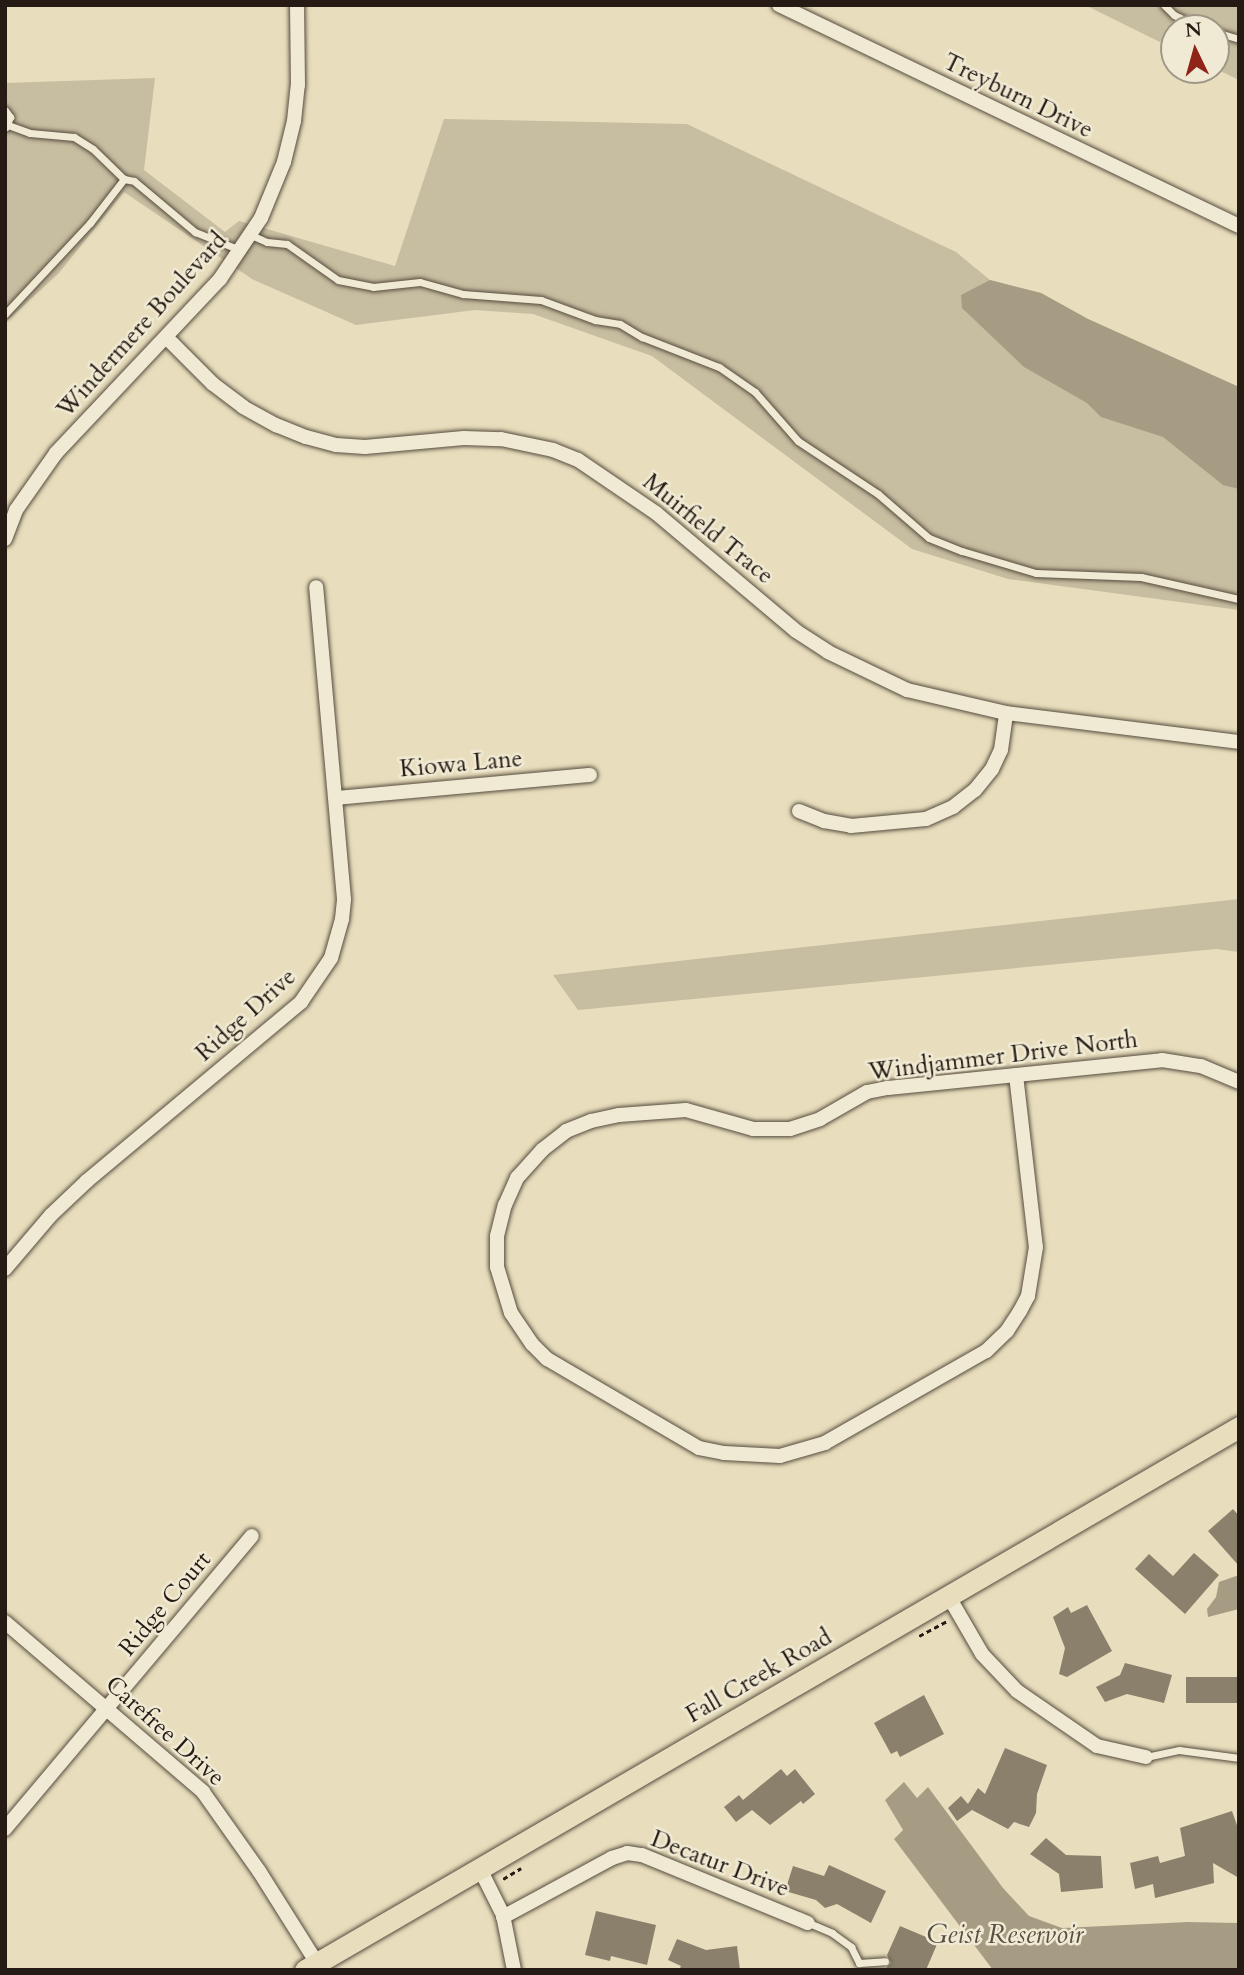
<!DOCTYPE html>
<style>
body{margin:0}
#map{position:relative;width:1244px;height:1975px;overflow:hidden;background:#e8debd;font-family:Cardo,serif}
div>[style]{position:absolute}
.green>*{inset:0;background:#c7bda0}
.water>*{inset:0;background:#a69c84}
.building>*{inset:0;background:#8a806c;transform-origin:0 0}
.path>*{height:2.5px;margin-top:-1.25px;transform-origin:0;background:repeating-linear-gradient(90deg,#251b14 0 5px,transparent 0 8.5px)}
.roads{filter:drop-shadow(0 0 2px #564c3e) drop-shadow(0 0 2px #564c3e)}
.lane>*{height:7px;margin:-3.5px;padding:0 3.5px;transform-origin:3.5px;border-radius:3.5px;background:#f0ead4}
.street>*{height:14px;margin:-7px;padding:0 7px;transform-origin:7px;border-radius:7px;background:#f0ead4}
.primary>*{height:21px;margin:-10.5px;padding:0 10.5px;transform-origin:10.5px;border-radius:10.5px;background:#e8debd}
span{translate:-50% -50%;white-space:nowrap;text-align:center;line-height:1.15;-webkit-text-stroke:5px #f0ead4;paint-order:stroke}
.street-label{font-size:24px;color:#251b14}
.water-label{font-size:26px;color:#594f41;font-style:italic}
.frame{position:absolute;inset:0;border:7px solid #251b14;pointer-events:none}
.north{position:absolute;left:1160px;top:14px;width:70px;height:70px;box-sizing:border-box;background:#f0ead4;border:2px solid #9f9787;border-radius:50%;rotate:355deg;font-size:19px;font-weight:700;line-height:28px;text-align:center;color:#251b14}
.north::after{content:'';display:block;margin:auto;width:24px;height:32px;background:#8f2418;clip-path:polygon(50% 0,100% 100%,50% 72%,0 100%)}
</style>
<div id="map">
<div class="green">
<i style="clip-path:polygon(1085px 5px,1239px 5px,1239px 80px,1216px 69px,1216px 28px,1174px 28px,1174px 49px)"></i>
<i style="clip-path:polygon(155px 78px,144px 170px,225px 232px,239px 221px,395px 266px,444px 119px,687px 124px,956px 252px,990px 280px,1041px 293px,1088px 319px,1239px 387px,1239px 610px,1008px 579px,912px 549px,652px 356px,533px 314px,475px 310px,356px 325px,252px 279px,124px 192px,59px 273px,5px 323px,5px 83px)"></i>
<i style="clip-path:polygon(1239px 899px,1239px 952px,1216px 949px,578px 1010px,553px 975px)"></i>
</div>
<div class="water">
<i style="clip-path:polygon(990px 280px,1041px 293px,1088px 319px,1239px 387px,1239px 489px,1223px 485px,1163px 437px,1101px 417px,1087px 403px,1024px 367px,962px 308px,961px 295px)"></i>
<i style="clip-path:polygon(1239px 1575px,1239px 1609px,1208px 1617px,1207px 1609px,1216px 1597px,1219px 1582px)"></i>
<i style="clip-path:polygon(904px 1782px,917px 1798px,928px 1787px,1003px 1888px,1029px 1916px,1062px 1928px,1188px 1922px,1239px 1923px,1239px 1970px,993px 1970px,894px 1839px,903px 1830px,885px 1800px)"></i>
</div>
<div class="building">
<i style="clip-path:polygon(1233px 1509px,1239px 1516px,1239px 1566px,1208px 1531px)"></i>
<i style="clip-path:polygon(1194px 1553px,1219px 1575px,1185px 1614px,1135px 1569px,1149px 1554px,1173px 1576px)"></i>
<i style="clip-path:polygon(1087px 1605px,1112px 1651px,1067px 1677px,1059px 1674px,1065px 1648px,1053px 1617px,1068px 1607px,1071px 1613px)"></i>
<i style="clip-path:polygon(1125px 1663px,1172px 1675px,1164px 1703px,1127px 1694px,1105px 1702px,1096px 1687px,1120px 1675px)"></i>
<i style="left:1239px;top:1677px;width:26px;height:53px;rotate:90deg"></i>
<i style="clip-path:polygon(924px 1695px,944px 1734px,900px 1757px,897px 1751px,891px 1754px,874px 1723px)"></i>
<i style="clip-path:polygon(1005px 1748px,1047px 1765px,1037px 1794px,1036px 1813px,1029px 1827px,1014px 1822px,1008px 1829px,972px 1810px,957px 1821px,948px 1808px,961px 1796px,968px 1804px,978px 1788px,985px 1794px)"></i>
<i style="clip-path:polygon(781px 1769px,787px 1776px,795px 1769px,815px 1794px,803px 1804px,801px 1801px,770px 1825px,752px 1810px,736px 1822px,724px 1807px,739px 1795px,743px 1800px)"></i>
<i style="clip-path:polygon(1232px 1811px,1239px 1831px,1239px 1878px,1213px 1863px,1214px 1883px,1155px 1898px,1153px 1884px,1135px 1889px,1130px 1863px,1158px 1856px,1160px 1863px,1185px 1856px,1180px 1828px)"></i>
<i style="clip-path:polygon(1046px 1838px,1066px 1855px,1101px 1856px,1103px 1888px,1061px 1892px,1059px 1874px,1030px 1854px)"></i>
<i style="clip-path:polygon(829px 1865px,886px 1891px,871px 1923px,837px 1904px,825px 1908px,816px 1900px,785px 1891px,793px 1866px,824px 1876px)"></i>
<i style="clip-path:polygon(596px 1911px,656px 1925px,647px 1965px,611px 1956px,610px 1961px,585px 1955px)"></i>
<i style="clip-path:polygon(900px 1926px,938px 1942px,926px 1970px,884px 1970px,891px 1963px,887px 1955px)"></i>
<i style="clip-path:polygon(677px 1939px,706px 1950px,737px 1946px,740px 1970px,679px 1970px,681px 1966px,668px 1960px)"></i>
</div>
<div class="path">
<i style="left:919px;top:1636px;width:32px;rotate:-28deg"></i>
<i style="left:503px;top:1879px;width:21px;rotate:-31deg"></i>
</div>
<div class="roads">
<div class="lane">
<i style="left:1164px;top:5px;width:14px;rotate:45deg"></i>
<i style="left:1174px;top:15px;width:31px;rotate:25deg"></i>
<i style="left:1216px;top:32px;width:24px;rotate:17deg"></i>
<i style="left:5px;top:110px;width:9px;rotate:54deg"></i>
<i style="left:10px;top:117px;width:11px;rotate:112deg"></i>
<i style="left:8px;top:125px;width:23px;rotate:20deg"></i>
<i style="left:30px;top:133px;width:44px;rotate:5.2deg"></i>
<i style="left:74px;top:137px;width:22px;rotate:32deg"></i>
<i style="left:93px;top:149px;width:43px;rotate:44.1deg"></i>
<i style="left:251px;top:235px;width:17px;rotate:24deg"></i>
<i style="left:267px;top:242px;width:20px;rotate:6deg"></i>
<i style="left:287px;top:244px;width:62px;rotate:35.2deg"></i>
<i style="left:338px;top:280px;width:36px;rotate:11deg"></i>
<i style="left:373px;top:287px;width:47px;rotate:-6.1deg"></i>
<i style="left:420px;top:282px;width:45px;rotate:15.6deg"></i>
<i style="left:463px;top:294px;width:78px;rotate:4.4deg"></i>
<i style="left:541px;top:300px;width:58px;rotate:20.3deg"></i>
<i style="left:595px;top:320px;width:25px;rotate:9deg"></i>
<i style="left:620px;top:324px;width:26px;rotate:31deg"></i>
<i style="left:642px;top:337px;width:83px;rotate:21.3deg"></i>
<i style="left:719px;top:367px;width:44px;rotate:34.8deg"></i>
<i style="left:755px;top:392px;width:65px;rotate:48.7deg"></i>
<i style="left:798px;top:441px;width:96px;rotate:33.5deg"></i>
<i style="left:878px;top:494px;width:67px;rotate:40.8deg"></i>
<i style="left:929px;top:538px;width:35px;rotate:22deg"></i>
<i style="left:962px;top:551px;width:77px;rotate:16.6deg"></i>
<i style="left:1036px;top:573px;width:105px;rotate:2.2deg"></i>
<i style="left:1141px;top:577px;width:100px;rotate:12.7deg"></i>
<i style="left:5px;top:314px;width:125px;rotate:-47deg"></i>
<i style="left:90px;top:223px;width:56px;rotate:-52.3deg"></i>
<i style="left:124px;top:179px;width:10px;rotate:11deg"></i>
<i style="left:134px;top:181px;width:80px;rotate:39.9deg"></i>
<i style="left:195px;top:232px;width:48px;rotate:21.8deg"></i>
<i style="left:1146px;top:1757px;width:34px;rotate:-12deg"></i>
<i style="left:1179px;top:1750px;width:61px;rotate:7.6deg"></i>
<i style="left:809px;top:1923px;width:25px;rotate:23deg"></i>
<i style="left:832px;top:1933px;width:24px;rotate:36deg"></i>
<i style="left:851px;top:1947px;width:18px;rotate:63deg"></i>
<i style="left:859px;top:1963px;width:26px;rotate:-4deg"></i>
</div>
<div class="street">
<i style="left:779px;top:5px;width:510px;rotate:25.66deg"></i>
<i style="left:167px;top:338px;width:65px;rotate:45deg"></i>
<i style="left:213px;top:384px;width:38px;rotate:37deg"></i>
<i style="left:243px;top:407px;width:38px;rotate:29deg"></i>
<i style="left:276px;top:425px;width:32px;rotate:22deg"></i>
<i style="left:306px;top:437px;width:31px;rotate:15deg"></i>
<i style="left:336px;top:445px;width:29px;rotate:4deg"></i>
<i style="left:365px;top:447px;width:99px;rotate:-5.2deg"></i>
<i style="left:464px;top:438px;width:37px;rotate:2deg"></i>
<i style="left:501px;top:439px;width:53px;rotate:11.9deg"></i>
<i style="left:553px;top:450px;width:27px;rotate:22deg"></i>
<i style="left:578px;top:460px;width:94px;rotate:34.2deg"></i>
<i style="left:656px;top:513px;width:183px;rotate:40.1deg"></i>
<i style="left:796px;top:631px;width:38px;rotate:33deg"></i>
<i style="left:828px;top:652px;width:88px;rotate:25.7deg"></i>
<i style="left:907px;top:690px;width:102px;rotate:13.1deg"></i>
<i style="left:1006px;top:713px;width:235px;rotate:7.1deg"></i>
<i style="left:5px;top:539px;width:31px;rotate:-69deg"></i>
<i style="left:16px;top:510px;width:70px;rotate:-54.9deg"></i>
<i style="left:56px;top:453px;width:239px;rotate:-46.7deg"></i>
<i style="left:220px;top:279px;width:73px;rotate:-56.1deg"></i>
<i style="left:261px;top:218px;width:61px;rotate:-67.7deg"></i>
<i style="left:284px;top:162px;width:42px;rotate:-76.3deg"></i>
<i style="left:294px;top:121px;width:36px;rotate:-84deg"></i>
<i style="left:298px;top:85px;width:80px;rotate:-90.7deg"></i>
<i style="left:336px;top:798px;width:255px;rotate:-5.2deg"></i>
<i style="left:799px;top:811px;width:27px;rotate:22deg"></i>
<i style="left:824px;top:821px;width:27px;rotate:10deg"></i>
<i style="left:851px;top:826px;width:75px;rotate:-5.3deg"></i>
<i style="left:926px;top:819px;width:30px;rotate:-24deg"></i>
<i style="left:953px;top:807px;width:28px;rotate:-38deg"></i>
<i style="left:975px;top:790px;width:27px;rotate:-51deg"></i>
<i style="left:992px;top:769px;width:21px;rotate:-65deg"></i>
<i style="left:1001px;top:750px;width:37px;rotate:-82deg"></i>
<i style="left:1016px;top:1075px;width:173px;rotate:83.4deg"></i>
<i style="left:1036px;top:1247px;width:50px;rotate:99.3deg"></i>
<i style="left:1028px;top:1296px;width:17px;rotate:118deg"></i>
<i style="left:1020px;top:1311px;width:24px;rotate:123deg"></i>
<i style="left:1007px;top:1331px;width:29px;rotate:136deg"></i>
<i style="left:986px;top:1351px;width:185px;rotate:150.3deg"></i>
<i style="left:825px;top:1443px;width:47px;rotate:163.9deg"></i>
<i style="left:780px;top:1456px;width:56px;rotate:-176.9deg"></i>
<i style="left:724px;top:1453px;width:25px;rotate:-169deg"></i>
<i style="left:699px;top:1448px;width:176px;rotate:-149.6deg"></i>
<i style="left:547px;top:1359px;width:21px;rotate:-135deg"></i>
<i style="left:532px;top:1344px;width:37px;rotate:-124deg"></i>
<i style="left:511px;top:1313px;width:48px;rotate:-106.9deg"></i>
<i style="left:497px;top:1267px;width:31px;rotate:-90deg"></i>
<i style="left:497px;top:1236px;width:32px;rotate:-76deg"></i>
<i style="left:505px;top:1205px;width:30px;rotate:-66deg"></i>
<i style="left:517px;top:1178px;width:38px;rotate:-48deg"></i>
<i style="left:542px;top:1150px;width:31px;rotate:-38deg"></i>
<i style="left:566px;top:1131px;width:27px;rotate:-22deg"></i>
<i style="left:591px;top:1121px;width:29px;rotate:-12deg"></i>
<i style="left:619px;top:1115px;width:67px;rotate:-4.3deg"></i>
<i style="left:686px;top:1110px;width:70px;rotate:15.8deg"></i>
<i style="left:753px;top:1129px;width:37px"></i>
<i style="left:790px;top:1129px;width:32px;rotate:-18deg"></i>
<i style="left:820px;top:1119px;width:54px;rotate:-29.9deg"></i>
<i style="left:867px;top:1092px;width:21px;rotate:-11deg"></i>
<i style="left:888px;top:1088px;width:275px;rotate:-5.8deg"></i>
<i style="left:1162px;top:1060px;width:39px;rotate:9deg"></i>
<i style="left:1201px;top:1066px;width:41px;rotate:22.8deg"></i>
<i style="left:5px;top:1269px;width:71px;rotate:-49.6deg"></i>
<i style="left:51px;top:1215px;width:50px;rotate:-43.4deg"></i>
<i style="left:87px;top:1181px;width:279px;rotate:-39.9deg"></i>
<i style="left:301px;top:1002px;width:53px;rotate:-55.7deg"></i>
<i style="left:331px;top:958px;width:41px;rotate:-74.2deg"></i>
<i style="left:342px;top:919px;width:20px;rotate:-84deg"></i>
<i style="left:344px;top:899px;width:313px;rotate:-95.1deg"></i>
<i style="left:949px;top:1597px;width:66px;rotate:59.9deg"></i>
<i style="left:982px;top:1654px;width:51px;rotate:46.6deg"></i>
<i style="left:1017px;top:1691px;width:97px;rotate:34.5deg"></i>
<i style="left:1097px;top:1746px;width:50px;rotate:12.7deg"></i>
<i style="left:5px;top:1622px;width:261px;rotate:40.6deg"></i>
<i style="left:203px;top:1792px;width:97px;rotate:54.7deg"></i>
<i style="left:259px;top:1871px;width:109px;rotate:57.8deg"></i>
<i style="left:5px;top:1829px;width:383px;rotate:-49.9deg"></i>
<i style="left:479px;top:1867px;width:54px;rotate:63.4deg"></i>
<i style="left:503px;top:1915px;width:56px;rotate:78.7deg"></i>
<i style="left:503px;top:1917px;width:124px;rotate:-28.4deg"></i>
<i style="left:612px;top:1858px;width:16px;rotate:-18deg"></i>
<i style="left:627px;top:1853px;width:15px;rotate:8deg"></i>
<i style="left:642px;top:1855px;width:179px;rotate:22.3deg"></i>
</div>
<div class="primary">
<i style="left:305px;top:1970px;width:1080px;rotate:-30.17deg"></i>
</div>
</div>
<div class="street-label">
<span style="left:1018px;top:96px;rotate:26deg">Treyburn Drive</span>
<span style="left:142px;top:325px;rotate:-48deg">Windermere Boulevard</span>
<span style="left:708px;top:529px;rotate:39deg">Muirfield Trace</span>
<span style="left:461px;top:764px;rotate:-5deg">Kiowa Lane</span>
<span style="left:246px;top:1015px;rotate:-42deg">Ridge Drive</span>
<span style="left:1003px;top:1056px;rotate:-7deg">Windjammer Drive North</span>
<span style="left:165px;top:1604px;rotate:-50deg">Ridge Court</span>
<span style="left:759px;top:1676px;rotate:-30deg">Fall Creek Road</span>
<span style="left:165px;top:1731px;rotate:42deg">Carefree Drive</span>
<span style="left:720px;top:1864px;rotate:21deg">Decatur Drive</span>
</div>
<div class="water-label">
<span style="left:1005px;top:1935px">Geist Reservoir</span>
</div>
<div class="frame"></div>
<div class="north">N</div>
</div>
